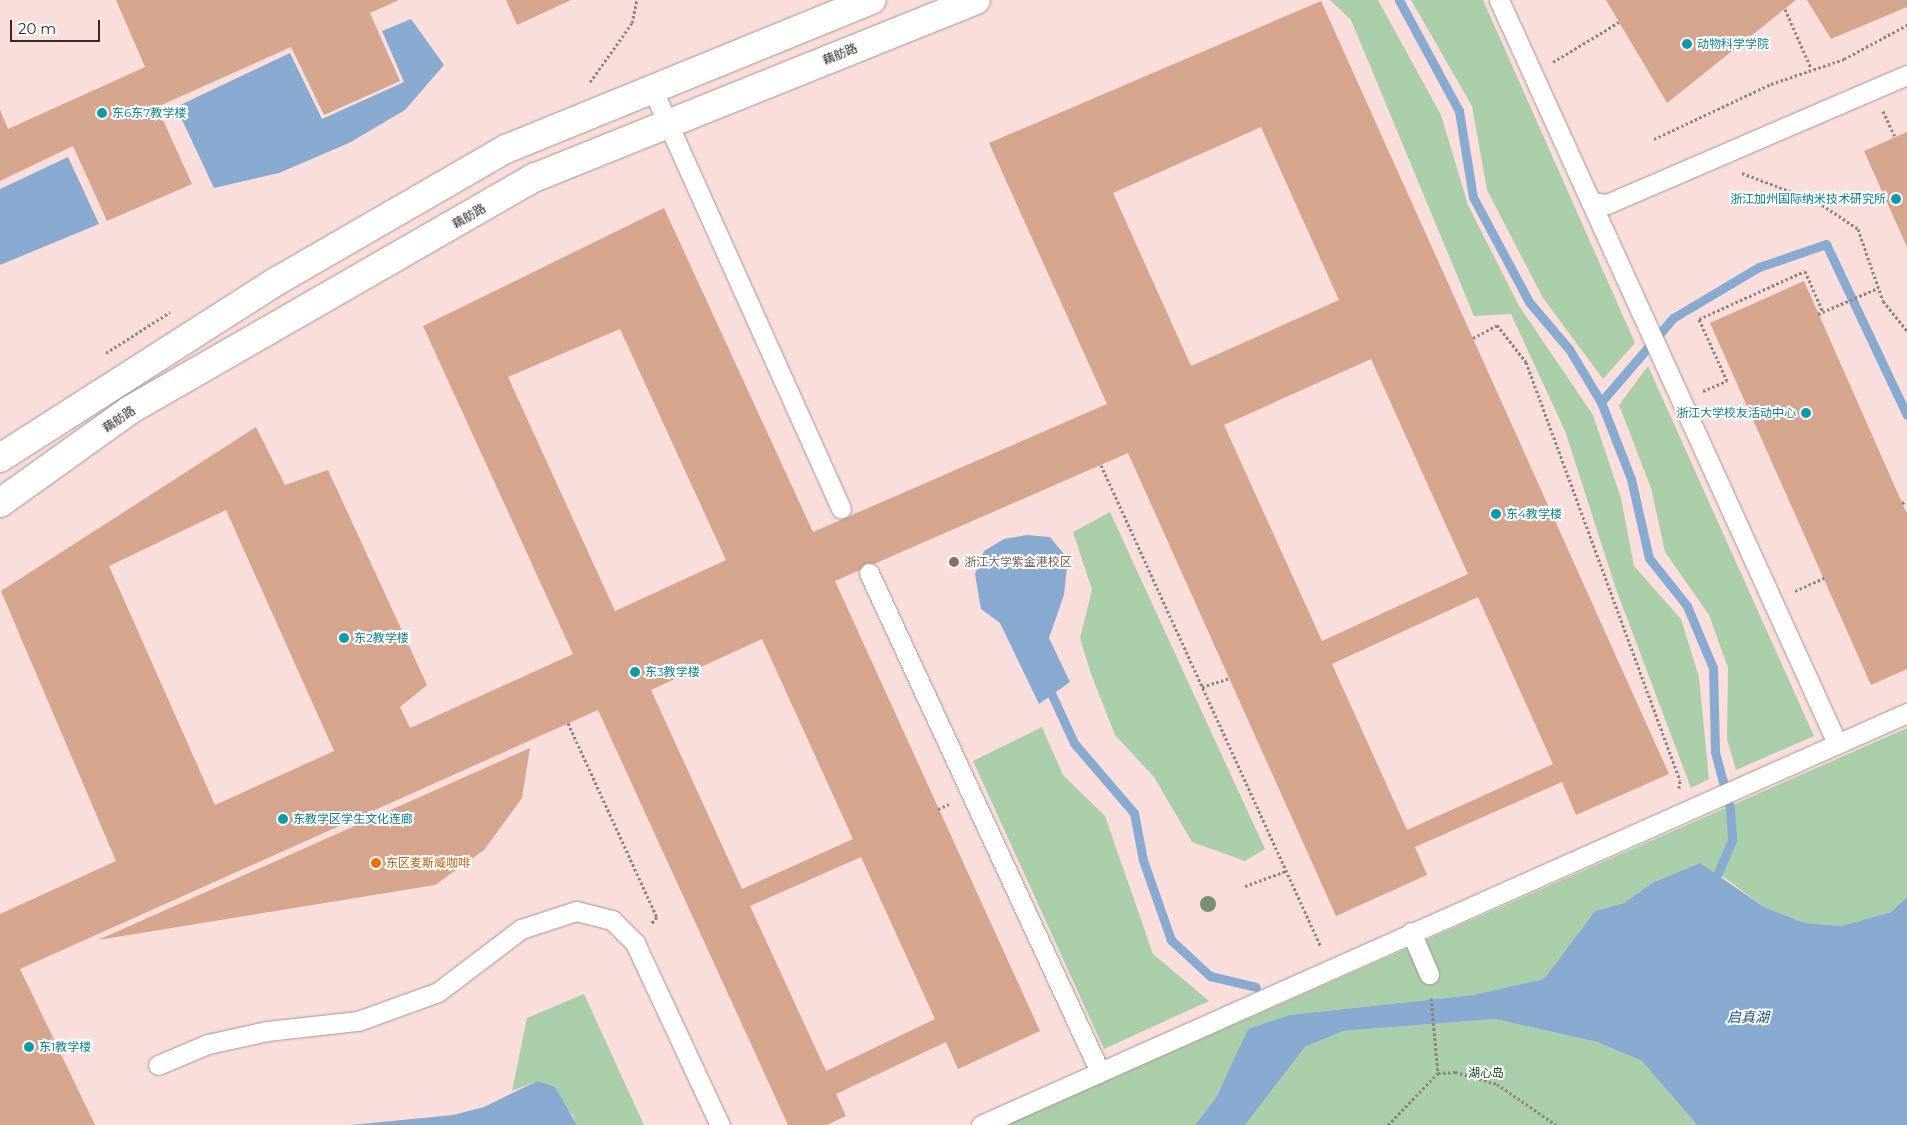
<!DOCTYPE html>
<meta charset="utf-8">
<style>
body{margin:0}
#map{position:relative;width:1907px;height:1125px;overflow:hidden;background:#fdebe3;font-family:Montserrat,"Noto Sans SC",sans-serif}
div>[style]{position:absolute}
.education>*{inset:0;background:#f9dedc;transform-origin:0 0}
.green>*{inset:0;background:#abceaa}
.water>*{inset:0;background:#89aad0}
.stream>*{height:9px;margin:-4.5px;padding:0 4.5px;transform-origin:4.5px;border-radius:4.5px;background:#89aad0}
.building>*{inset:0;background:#d5a58d}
.path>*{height:3px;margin-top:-1.5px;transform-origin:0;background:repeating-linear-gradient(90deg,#8f837d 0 2.5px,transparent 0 5px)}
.roads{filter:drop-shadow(0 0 1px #a8948a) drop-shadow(0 0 1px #a8948a)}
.service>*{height:19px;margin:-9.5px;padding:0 9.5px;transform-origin:9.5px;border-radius:9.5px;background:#fff}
.minor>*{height:28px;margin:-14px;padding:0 14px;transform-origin:14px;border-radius:14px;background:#fff}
.trees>*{width:16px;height:16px;margin:-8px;border-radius:50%;background:#7a8f70}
.dots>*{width:14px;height:14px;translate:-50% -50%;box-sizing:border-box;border:2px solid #fdfdfd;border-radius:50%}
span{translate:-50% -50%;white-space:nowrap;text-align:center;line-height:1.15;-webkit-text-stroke:4px #fdfdfd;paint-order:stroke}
.culture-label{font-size:12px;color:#0d838f}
.left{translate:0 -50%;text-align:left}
.right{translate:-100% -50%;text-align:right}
.street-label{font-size:12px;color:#322a26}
.education-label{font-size:12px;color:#785e54}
.food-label{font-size:12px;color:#c56008}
.park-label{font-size:12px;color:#0e4411}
.water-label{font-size:14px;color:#1f4e7f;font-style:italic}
.scale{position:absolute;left:10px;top:20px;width:90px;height:22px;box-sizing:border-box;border:2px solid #322a26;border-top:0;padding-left:6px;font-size:15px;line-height:18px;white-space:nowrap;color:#322a26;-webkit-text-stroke:4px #fdfdfd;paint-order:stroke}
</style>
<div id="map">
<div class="education">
<i style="left:0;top:0;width:1907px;height:1125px"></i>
</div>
<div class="green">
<i style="clip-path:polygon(1330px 0,1378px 0,1441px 115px,1468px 205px,1519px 306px,1593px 415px,1621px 498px,1634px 566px,1681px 619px,1699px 677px,1709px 779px,1691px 788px,1616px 589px,1565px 431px,1511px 314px,1474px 316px,1351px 20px)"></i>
<i style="clip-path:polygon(1411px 0,1483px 0,1635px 343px,1603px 379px,1543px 298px,1487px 190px,1472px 106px)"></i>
<i style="clip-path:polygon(1648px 366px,1814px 736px,1736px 770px,1727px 739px,1728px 668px,1709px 615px,1665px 552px,1651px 488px,1619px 405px)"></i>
<i style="clip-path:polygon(1110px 512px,1265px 849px,1245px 861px,1192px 842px,1154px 777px,1115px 735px,1091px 674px,1080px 638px,1092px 590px,1073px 532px)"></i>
<i style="clip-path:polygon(1042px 727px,1063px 775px,1105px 816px,1153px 954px,1209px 1001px,1104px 1049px,973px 761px)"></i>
<i style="clip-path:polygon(1907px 728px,1907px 897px,1891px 912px,1841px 926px,1805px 923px,1764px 907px,1718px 873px,1652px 883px,1624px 903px,1595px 911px,1544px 979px,1473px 995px,1289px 1015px,1249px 1029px,1217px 1096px,1195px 1125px,1006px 1125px)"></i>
<i style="clip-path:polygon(584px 994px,644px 1125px,577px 1125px,572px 1114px,537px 1081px,512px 1091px,527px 1018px)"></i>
<i style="clip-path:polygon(1495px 1019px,1597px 1042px,1642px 1061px,1697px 1125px,1245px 1125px,1305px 1047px,1343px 1031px)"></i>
</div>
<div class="water">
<i style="clip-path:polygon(411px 19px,444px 65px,405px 110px,349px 143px,279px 173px,214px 188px,176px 107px,290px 53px,322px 119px,404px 82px,382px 31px)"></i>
<i style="clip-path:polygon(68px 157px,99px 224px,0 265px,0 189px)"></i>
<i style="clip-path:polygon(1027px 535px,1050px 537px,1068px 559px,1064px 595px,1049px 638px,1070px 682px,1039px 704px,1000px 623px,981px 609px,975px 574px,984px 551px,1004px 539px)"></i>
<i style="clip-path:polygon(1700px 863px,1764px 907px,1805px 923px,1841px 926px,1891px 912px,1907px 897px,1907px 1125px,1697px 1125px,1642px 1061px,1597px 1042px,1495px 1019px,1343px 1031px,1305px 1047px,1245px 1125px,1195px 1125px,1217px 1096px,1248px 1029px,1289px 1015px,1473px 995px,1544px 979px,1595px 911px,1624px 903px,1652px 883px)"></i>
<i style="clip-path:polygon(537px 1081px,555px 1087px,577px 1125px,351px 1125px,453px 1115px,484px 1107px)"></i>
</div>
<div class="stream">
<i style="left:1399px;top:0;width:126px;rotate:61.6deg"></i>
<i style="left:1459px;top:111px;width:87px;rotate:80.8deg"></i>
<i style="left:1473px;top:197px;width:119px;rotate:61.9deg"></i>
<i style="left:1529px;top:302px;width:62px;rotate:49.6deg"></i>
<i style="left:1569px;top:349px;width:62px;rotate:58.9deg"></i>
<i style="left:1601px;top:402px;width:83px;rotate:68.7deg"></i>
<i style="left:1631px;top:479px;width:81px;rotate:77.2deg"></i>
<i style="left:1649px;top:558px;width:61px;rotate:51.6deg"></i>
<i style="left:1687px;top:606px;width:67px;rotate:67.2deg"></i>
<i style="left:1713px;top:668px;width:84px;rotate:88.6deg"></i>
<i style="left:1715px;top:752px;width:58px;rotate:75deg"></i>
<i style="left:1730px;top:808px;width:32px;rotate:86deg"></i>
<i style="left:1732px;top:840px;width:36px;rotate:113deg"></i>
<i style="left:1601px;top:402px;width:111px;rotate:-49.4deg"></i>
<i style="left:1673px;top:318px;width:100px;rotate:-30.7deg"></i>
<i style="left:1759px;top:267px;width:71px;rotate:-18.9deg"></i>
<i style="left:1826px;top:244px;width:189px;rotate:64.7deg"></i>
<i style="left:1052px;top:695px;width:53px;rotate:65.4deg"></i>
<i style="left:1074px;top:743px;width:92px;rotate:49.4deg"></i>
<i style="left:1134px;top:813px;width:48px;rotate:79.2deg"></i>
<i style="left:1143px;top:860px;width:85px;rotate:70.7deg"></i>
<i style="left:1171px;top:940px;width:53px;rotate:42.7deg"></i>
<i style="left:1210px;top:976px;width:47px;rotate:13.4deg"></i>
</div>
<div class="building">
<i style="clip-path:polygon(116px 0,399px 0,370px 13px,400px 81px,324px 115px,291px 47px,157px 107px,192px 184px,107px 221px,73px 146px,0 181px,0 110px,8px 129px,145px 67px)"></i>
<i style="clip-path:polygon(506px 0,571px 0,517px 25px)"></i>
<i style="clip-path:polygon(1606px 0,1796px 0,1667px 103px)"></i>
<i style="clip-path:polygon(1807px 0,1907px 0,1907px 7px,1831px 39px)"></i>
<i style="clip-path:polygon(evenodd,1321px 1px,1669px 774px,1576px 815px,1562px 782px,1415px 847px,1427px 875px,1336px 916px,1128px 453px,835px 581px,1040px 1031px,958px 1069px,946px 1042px,836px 1094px,846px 1116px,827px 1125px,788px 1125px,598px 710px,20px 969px,95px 1125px,0 1125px,0 914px,116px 861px,1px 591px,256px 427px,285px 485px,328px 470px,427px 685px,400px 707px,410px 728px,573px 654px,423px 326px,664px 208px,813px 532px,1107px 404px,989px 143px,1321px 1px,1261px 127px,1339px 300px,1191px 366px,1113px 193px,1261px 127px,1321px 1px,620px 329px,726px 560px,615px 611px,508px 377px,620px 329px,1321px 1px,1371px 359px,1468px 574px,1322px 641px,1224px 425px,1371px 359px,1321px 1px,226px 510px,334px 751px,215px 805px,109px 566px,226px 510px,1321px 1px,1478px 597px,1553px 764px,1407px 830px,1332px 664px,1478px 597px,1321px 1px,762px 639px,853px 839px,742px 889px,651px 690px,762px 639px,1321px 1px,861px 857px,935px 1019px,826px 1071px,750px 906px,861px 857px)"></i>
<i style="clip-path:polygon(1907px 132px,1907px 247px,1864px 151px)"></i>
<i style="clip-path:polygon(1804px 281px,1907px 514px,1907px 669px,1871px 685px,1710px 323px)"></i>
<i style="clip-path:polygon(530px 748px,522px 798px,484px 850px,435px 885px,98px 940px)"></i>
</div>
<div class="path">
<i style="left:1785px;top:9px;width:64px;rotate:66.2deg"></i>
<i style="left:1553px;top:62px;width:77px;rotate:-31.2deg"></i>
<i style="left:590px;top:82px;width:72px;rotate:-54.6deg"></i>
<i style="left:632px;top:23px;width:24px;rotate:-78deg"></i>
<i style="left:1883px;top:111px;width:29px;rotate:65deg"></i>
<i style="left:1654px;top:139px;width:129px;rotate:-25.2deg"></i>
<i style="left:1771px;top:84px;width:77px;rotate:-18.9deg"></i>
<i style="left:1844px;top:59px;width:72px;rotate:-28.4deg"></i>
<i style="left:1742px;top:173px;width:81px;rotate:20.9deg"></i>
<i style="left:1818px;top:202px;width:48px;rotate:34deg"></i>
<i style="left:1858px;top:229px;width:76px;rotate:70.9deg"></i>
<i style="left:1883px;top:301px;width:38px;rotate:51deg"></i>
<i style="left:1818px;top:314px;width:65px;rotate:-23.4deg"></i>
<i style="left:1473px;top:338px;width:27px;rotate:-28deg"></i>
<i style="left:1497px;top:325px;width:47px;rotate:51.9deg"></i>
<i style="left:1526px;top:362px;width:446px;rotate:69.8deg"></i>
<i style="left:1680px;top:781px;width:7px;rotate:98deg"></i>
<i style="left:106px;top:353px;width:76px;rotate:-32.6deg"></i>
<i style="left:1703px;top:391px;width:26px;rotate:-23deg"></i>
<i style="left:1727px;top:381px;width:68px;rotate:-114.3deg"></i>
<i style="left:1699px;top:319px;width:116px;rotate:-24.4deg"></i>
<i style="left:1805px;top:271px;width:45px;rotate:66.3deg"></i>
<i style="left:1101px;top:465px;width:530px;rotate:65.47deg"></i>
<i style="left:1902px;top:503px;width:5px;rotate:-22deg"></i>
<i style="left:1795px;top:591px;width:32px;rotate:-24deg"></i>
<i style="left:1202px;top:687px;width:28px;rotate:-18deg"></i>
<i style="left:568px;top:723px;width:213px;rotate:65.4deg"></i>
<i style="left:657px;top:917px;width:9px;rotate:131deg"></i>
<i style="left:938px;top:809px;width:12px;rotate:-24deg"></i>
<i style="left:1245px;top:886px;width:44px;rotate:-20.1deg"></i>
<i style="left:1431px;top:998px;width:75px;rotate:84.7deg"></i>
<i style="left:1388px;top:1125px;width:72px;rotate:-46.1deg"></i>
<i style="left:1438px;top:1073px;width:17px;rotate:-3deg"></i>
<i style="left:1455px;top:1072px;width:44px;rotate:15.9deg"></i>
<i style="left:1497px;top:1084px;width:72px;rotate:34.8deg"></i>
</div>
<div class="roads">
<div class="service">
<i style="left:1499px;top:0;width:816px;rotate:65.54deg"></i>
<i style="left:652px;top:88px;width:461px;rotate:65.8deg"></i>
<i style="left:1591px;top:202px;width:16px;rotate:7deg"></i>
<i style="left:1607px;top:204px;width:327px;rotate:-23.3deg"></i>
<i style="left:869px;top:573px;width:550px;rotate:65.16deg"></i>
<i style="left:1411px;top:932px;width:46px;rotate:66.8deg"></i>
<i style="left:158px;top:1065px;width:54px;rotate:-22.8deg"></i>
<i style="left:208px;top:1044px;width:60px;rotate:-12.4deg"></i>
<i style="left:267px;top:1031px;width:92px;rotate:-6.3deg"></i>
<i style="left:358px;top:1021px;width:85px;rotate:-19.9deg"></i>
<i style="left:438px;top:992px;width:104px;rotate:-37.2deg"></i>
<i style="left:521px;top:929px;width:58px;rotate:-18.1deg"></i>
<i style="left:576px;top:911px;width:37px;rotate:14deg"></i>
<i style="left:612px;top:920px;width:33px;rotate:45deg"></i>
<i style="left:635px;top:943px;width:201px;rotate:65deg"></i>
<i style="left:981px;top:1125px;width:1014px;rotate:-23.99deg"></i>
</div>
<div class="minor">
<i style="left:0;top:458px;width:329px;rotate:-32.6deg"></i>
<i style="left:277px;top:281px;width:264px;rotate:-30deg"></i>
<i style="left:506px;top:149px;width:395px;rotate:-22.2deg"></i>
<i style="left:0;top:503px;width:160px;rotate:-35.6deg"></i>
<i style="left:130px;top:410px;width:468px;rotate:-29.9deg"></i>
<i style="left:536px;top:177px;width:474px;rotate:-21.9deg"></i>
</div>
</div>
<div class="trees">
<i style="left:1208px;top:904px"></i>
</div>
<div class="dots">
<i style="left:1687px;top:44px;background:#0f9aa8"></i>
<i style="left:102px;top:113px;background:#0f9aa8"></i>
<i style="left:1896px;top:199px;background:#0f9aa8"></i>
<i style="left:1806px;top:413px;background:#0f9aa8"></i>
<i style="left:1496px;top:514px;background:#0f9aa8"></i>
<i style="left:954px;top:562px;background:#8d6e63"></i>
<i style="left:344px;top:638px;background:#0f9aa8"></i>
<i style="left:635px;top:672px;background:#0f9aa8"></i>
<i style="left:283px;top:819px;background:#0f9aa8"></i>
<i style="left:376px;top:863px;background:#e8710a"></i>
<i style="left:29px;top:1047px;background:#0f9aa8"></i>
</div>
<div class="culture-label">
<span class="left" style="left:1697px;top:44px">动物科学学院</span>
<span class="left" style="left:112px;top:113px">东6东7教学楼</span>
<span class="right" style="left:1886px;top:199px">浙江加州国际纳米技术研究所</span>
<span class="right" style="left:1796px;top:413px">浙江大学校友活动中心</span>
<span class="left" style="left:1506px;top:514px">东4教学楼</span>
<span class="left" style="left:354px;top:638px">东2教学楼</span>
<span class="left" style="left:645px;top:672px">东3教学楼</span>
<span class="left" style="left:293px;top:819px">东教学区学生文化连廊</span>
<span class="left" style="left:39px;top:1047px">东1教学楼</span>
</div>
<div class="street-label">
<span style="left:840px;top:54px;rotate:-22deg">藕舫路</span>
<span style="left:469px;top:216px;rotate:-30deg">藕舫路</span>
<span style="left:119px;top:419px;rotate:-34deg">藕舫路</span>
</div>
<div class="education-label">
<span class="left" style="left:964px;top:562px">浙江大学紫金港校区</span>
</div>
<div class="food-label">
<span class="left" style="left:386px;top:863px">东区麦斯威咖啡</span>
</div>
<div class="park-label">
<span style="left:1486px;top:1073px">湖心岛</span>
</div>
<div class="water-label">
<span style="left:1748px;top:1017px">启真湖</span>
</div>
<div class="scale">20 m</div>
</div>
